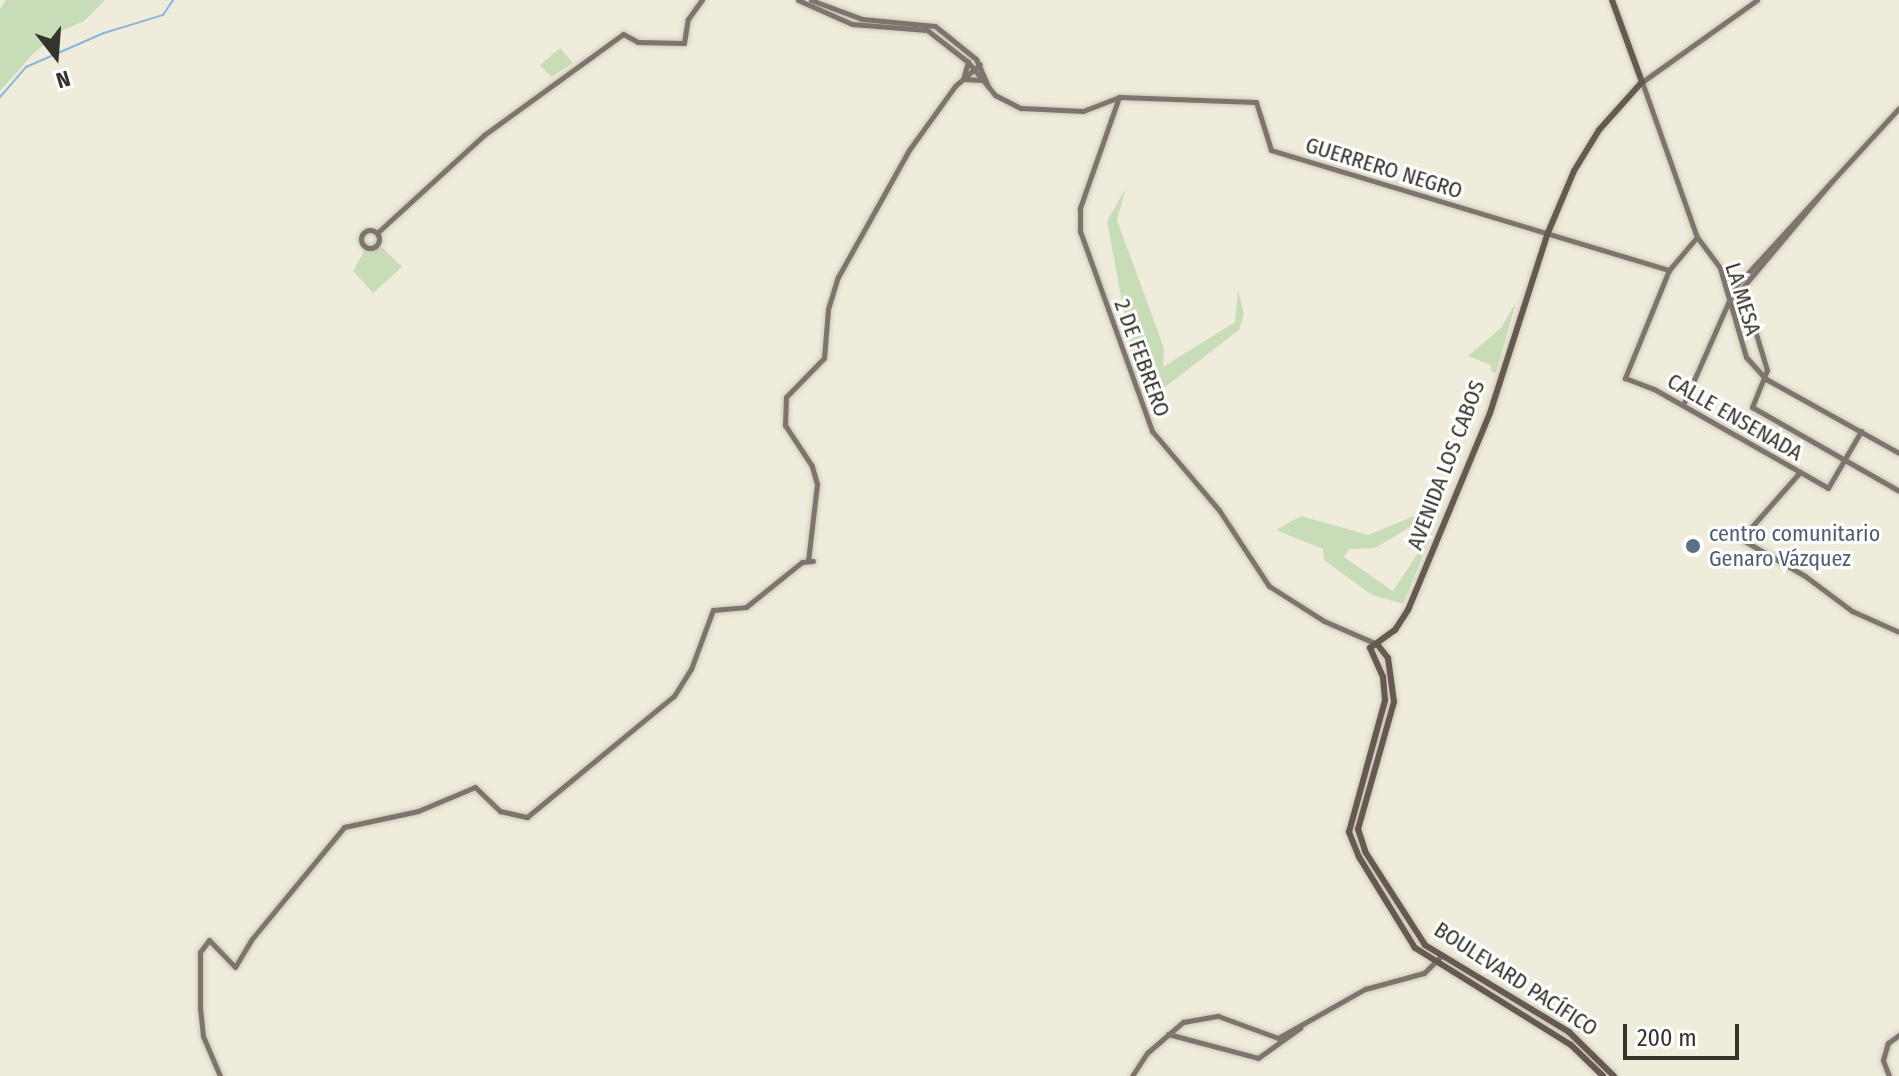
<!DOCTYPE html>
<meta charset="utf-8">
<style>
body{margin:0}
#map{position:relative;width:1899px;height:1076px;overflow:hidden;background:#f0ecdb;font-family:"Fira Sans Condensed",sans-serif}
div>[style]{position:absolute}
.green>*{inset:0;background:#c8ddb7}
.stream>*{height:2px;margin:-1px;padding:0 1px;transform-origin:1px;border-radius:1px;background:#88b7d9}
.roads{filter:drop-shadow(0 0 2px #cbc7b8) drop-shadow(0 0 2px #cbc7b8)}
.secondary>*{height:5px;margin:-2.5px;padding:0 2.5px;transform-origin:2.5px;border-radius:2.5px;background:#7e746e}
.secondary>.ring{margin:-2.5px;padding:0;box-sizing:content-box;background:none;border:5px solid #7e746e;border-radius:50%}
.primary>*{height:6px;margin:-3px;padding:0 3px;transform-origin:3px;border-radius:3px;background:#655951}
.dots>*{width:22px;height:22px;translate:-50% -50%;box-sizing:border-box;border:4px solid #fff;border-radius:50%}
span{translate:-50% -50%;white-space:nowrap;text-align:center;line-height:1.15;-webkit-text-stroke:6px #fff;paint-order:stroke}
.street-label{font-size:22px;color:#35332c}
.service-label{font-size:22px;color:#4e5e75}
.left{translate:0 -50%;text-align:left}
.north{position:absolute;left:16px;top:16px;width:80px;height:80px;-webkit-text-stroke:6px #fff;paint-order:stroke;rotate:163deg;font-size:22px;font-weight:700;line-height:32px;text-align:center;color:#35332c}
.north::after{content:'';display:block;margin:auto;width:28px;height:36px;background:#35332c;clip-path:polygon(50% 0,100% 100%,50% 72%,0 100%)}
.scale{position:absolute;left:1623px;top:1024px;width:116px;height:36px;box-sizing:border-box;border:4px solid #35332c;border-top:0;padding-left:10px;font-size:24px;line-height:28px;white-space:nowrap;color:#35332c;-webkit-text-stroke:6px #fff;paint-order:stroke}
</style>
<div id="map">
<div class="green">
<i style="clip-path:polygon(6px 0,105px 0,84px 21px,59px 32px,34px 53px,0 91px,0 9px)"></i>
<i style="clip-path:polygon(560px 48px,573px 63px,551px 77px,540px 65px)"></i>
<i style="clip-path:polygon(1126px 188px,1117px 220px,1164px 348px,1163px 367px,1235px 322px,1238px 290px,1244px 314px,1239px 330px,1152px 397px,1145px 394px,1135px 372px,1107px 221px)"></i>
<i style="clip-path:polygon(379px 244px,402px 267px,373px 293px,353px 271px,366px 248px)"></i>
<i style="clip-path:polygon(1516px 302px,1496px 373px,1491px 371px,1491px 365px,1468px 356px,1501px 328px)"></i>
<i style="clip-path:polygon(1439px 506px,1439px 518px,1434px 513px,1375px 548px,1349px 549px,1344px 557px,1393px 591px,1434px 529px,1403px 604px,1372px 595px,1324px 560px,1323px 549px,1276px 530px,1301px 516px,1368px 535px)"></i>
</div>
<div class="stream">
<i style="left:0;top:97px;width:40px;rotate:-49deg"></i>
<i style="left:26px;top:67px;width:85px;rotate:-23.6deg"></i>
<i style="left:104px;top:33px;width:62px;rotate:-17deg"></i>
<i style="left:163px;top:15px;width:18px;rotate:-56deg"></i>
</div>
<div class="roads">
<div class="secondary">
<i style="left:798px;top:0;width:59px;rotate:24deg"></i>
<i style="left:852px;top:24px;width:75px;rotate:4.6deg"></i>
<i style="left:927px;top:30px;width:52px;rotate:38deg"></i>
<i style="left:968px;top:62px;width:43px;rotate:50.7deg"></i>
<i style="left:995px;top:95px;width:29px;rotate:27deg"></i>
<i style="left:1021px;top:108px;width:62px;rotate:2.8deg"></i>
<i style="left:1083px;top:111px;width:39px;rotate:-21deg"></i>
<i style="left:1119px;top:97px;width:137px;rotate:2.1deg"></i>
<i style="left:1256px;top:102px;width:50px;rotate:72.6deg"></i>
<i style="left:1271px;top:150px;width:416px;rotate:16.8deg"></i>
<i style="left:811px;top:0;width:54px;rotate:20.4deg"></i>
<i style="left:862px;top:19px;width:73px;rotate:5.5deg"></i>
<i style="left:935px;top:26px;width:53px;rotate:38.8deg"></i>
<i style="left:976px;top:59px;width:30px;rotate:66deg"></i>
<i style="left:1757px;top:0;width:141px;rotate:144.5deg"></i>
<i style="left:1642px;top:82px;width:164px;rotate:70.5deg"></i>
<i style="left:1697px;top:237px;width:39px;rotate:53deg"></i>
<i style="left:1720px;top:268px;width:93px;rotate:73.7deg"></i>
<i style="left:1746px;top:357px;width:30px;rotate:48deg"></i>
<i style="left:1766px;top:379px;width:152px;rotate:29.1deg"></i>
<i style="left:968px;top:62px;width:18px;rotate:106deg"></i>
<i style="left:963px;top:79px;width:19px;rotate:3deg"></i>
<i style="left:1119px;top:97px;width:118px;rotate:109.4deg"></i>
<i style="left:1080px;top:208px;width:23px;rotate:90deg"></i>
<i style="left:1080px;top:231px;width:213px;rotate:70.2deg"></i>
<i style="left:1152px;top:431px;width:104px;rotate:49.7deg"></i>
<i style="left:1219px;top:510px;width:91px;rotate:56.7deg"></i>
<i style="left:1269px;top:586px;width:65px;rotate:32.5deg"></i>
<i style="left:1324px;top:621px;width:58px;rotate:23.5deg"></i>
<i class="ring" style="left:361px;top:230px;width:13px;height:13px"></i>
<i style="left:377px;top:233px;width:145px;rotate:-42.5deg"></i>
<i style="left:484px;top:135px;width:172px;rotate:-36deg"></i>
<i style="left:623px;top:34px;width:17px;rotate:28deg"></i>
<i style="left:638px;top:42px;width:46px;rotate:1.2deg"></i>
<i style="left:684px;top:43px;width:24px;rotate:-81deg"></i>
<i style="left:688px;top:19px;width:24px;rotate:-54deg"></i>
<i style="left:1697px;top:237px;width:43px;rotate:130.3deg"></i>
<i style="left:1669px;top:270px;width:117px;rotate:112.2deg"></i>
<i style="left:1625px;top:378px;width:31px;rotate:21deg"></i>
<i style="left:1654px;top:389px;width:200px;rotate:29.6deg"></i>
<i style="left:1828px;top:488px;width:66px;rotate:-59.9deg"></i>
<i style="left:1730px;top:296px;width:36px;rotate:51deg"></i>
<i style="left:1753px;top:324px;width:48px;rotate:73.1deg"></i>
<i style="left:1767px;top:370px;width:40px;rotate:112deg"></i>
<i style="left:1752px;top:407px;width:169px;rotate:29.7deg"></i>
<i style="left:1733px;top:299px;width:154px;rotate:-50deg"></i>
<i style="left:1683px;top:405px;width:129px;rotate:-66.2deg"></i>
<i style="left:1735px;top:287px;width:243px;rotate:-47.5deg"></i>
<i style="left:1800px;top:472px;width:89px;rotate:131.4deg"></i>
<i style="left:1741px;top:539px;width:74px;rotate:30deg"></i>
<i style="left:1805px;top:576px;width:59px;rotate:36.7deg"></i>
<i style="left:1852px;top:611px;width:51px;rotate:24.1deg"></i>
<i style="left:808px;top:561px;width:78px;rotate:-83.3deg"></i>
<i style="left:817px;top:484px;width:19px;rotate:-106deg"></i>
<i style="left:812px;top:466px;width:49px;rotate:-123.4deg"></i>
<i style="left:785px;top:425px;width:28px;rotate:-88deg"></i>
<i style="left:786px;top:397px;width:54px;rotate:-45.7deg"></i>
<i style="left:824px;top:358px;width:49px;rotate:-85.3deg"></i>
<i style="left:828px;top:309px;width:34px;rotate:-73deg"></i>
<i style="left:838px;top:277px;width:145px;rotate:-60.8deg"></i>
<i style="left:909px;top:150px;width:79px;rotate:-54.3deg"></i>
<i style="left:955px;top:86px;width:33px;rotate:-41deg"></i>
<i style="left:1168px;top:1034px;width:93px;rotate:14.9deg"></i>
<i style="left:1258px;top:1058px;width:52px;rotate:-35.5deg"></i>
<i style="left:220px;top:1076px;width:43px;rotate:-113deg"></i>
<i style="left:203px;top:1036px;width:27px;rotate:-96deg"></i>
<i style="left:200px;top:1009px;width:57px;rotate:-90deg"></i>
<i style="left:200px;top:952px;width:15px;rotate:-53deg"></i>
<i style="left:209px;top:940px;width:37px;rotate:46deg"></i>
<i style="left:235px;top:967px;width:31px;rotate:-59deg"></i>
<i style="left:251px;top:940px;width:146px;rotate:-50.5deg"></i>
<i style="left:344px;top:827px;width:76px;rotate:-12.2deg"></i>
<i style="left:418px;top:811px;width:62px;rotate:-22.8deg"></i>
<i style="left:475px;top:787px;width:35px;rotate:44deg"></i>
<i style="left:500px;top:811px;width:28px;rotate:13deg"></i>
<i style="left:527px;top:817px;width:190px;rotate:-39.5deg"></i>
<i style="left:674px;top:696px;width:32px;rotate:-58deg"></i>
<i style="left:691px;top:669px;width:63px;rotate:-69.6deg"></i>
<i style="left:713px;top:610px;width:33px;rotate:-5deg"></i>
<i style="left:746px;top:607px;width:72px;rotate:-38.8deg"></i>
<i style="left:802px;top:562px;width:11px;rotate:-5deg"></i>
<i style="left:1132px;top:1076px;width:27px;rotate:-57deg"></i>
<i style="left:1147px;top:1053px;width:48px;rotate:-40.7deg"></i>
<i style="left:1183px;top:1022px;width:36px;rotate:-10deg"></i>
<i style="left:1218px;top:1016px;width:64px;rotate:20.1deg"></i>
<i style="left:1278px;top:1038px;width:100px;rotate:-29.4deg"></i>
<i style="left:1365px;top:989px;width:61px;rotate:-15.2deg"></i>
<i style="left:1424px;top:973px;width:23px;rotate:-45deg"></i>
<i style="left:1889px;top:1076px;width:17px;rotate:-111deg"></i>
<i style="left:1883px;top:1060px;width:18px;rotate:-74deg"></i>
<i style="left:1888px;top:1043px;width:14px;rotate:-36deg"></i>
</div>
<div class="primary">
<i style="left:1377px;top:644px;width:18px;rotate:52deg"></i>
<i style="left:1388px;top:658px;width:44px;rotate:82.2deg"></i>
<i style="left:1394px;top:702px;width:132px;rotate:105.8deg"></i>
<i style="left:1358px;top:829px;width:25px;rotate:72deg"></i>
<i style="left:1366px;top:853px;width:109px;rotate:57.3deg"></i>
<i style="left:1425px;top:945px;width:168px;rotate:31.1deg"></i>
<i style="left:1569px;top:1032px;width:63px;rotate:44.4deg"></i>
<i style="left:1603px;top:1076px;width:45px;rotate:-135.9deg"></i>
<i style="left:1571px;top:1045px;width:184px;rotate:-148.1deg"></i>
<i style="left:1415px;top:948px;width:107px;rotate:-121.6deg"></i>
<i style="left:1359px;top:857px;width:27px;rotate:-112deg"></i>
<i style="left:1349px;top:832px;width:137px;rotate:-74.7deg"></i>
<i style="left:1385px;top:700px;width:23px;rotate:-95deg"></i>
<i style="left:1383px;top:677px;width:32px;rotate:-114deg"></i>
<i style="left:1370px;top:648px;width:31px;rotate:-36deg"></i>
<i style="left:1395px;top:630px;width:24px;rotate:-57deg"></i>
<i style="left:1408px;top:610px;width:213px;rotate:-67.4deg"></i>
<i style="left:1490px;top:413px;width:187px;rotate:-72.2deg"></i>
<i style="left:1547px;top:235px;width:69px;rotate:-67.1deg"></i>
<i style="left:1574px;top:171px;width:48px;rotate:-58.6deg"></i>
<i style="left:1599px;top:130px;width:64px;rotate:-48.1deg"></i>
<i style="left:1642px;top:82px;width:87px;rotate:-110.1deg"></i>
</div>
</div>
<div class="dots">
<i style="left:1693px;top:546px;background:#5c6f8a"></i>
</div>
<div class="street-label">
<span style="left:1384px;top:168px;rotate:17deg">GUERRERO NEGRO</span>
<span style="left:1743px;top:299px;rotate:73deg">LA MESA</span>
<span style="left:1142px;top:358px;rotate:70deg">2 DE FEBRERO</span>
<span style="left:1735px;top:417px;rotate:30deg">CALLE ENSENADA</span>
<span style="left:1446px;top:465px;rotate:-69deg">AVENIDA LOS CABOS</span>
<span style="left:1516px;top:979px;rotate:33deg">BOULEVARD PACÍFICO</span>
</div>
<div class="service-label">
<span class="left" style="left:1709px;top:546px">centro comunitario<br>Genaro Vázquez</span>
</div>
<div class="north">N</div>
<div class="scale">200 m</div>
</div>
